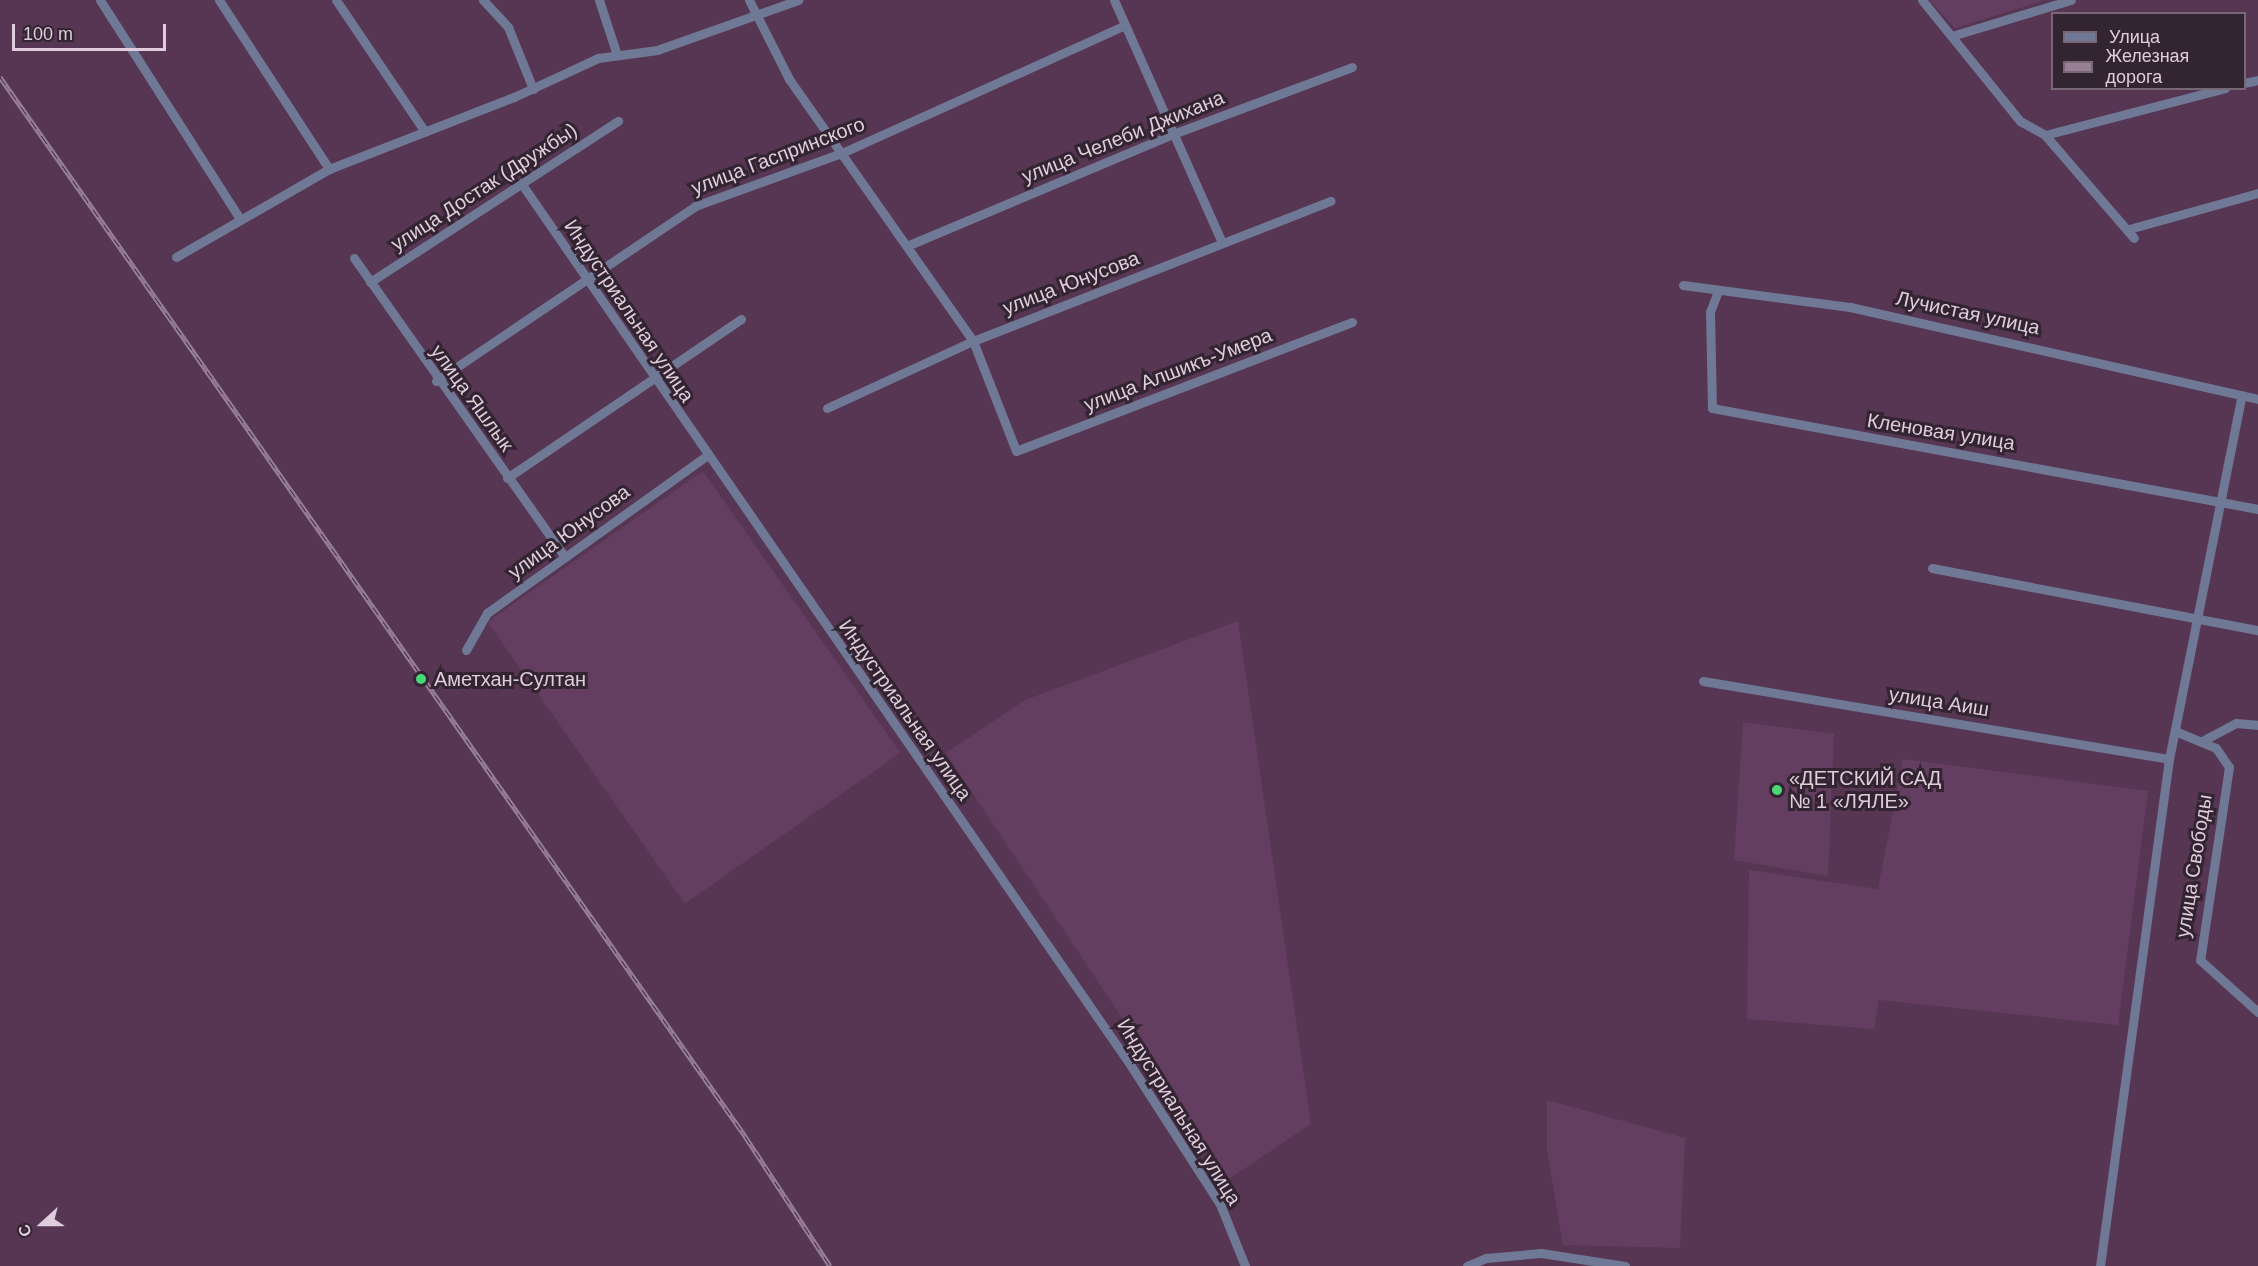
<!DOCTYPE html>
<meta charset="utf-8">
<style>
body{margin:0}
#map{position:relative;width:2258px;height:1266px;overflow:hidden;background:#563653;font-family:Helvetica,sans-serif}
div>[style]{position:absolute}
.built>*{inset:0;background:#643e60;transform-origin:0 0}
.minor>*{height:9px;margin:-4.5px;padding:0 4.5px;transform-origin:4.5px;border-radius:4.5px;background:#6f7895}
.rail>*{height:5px;margin-top:-2.5px;transform-origin:0;background:repeating-linear-gradient(90deg,#332431 0 9px,#987f95 0 18px);box-sizing:border-box;border-block:2px solid #987f95}
.dots>*{width:16px;height:16px;translate:-50% -50%;box-sizing:border-box;border:3px solid #332431;border-radius:50%}
span{translate:-50% -50%;white-space:nowrap;text-align:center;line-height:1.15;-webkit-text-stroke:6px #332431;paint-order:stroke}
.street-label{font-size:20px;color:#dfccdc}
.poi-label{font-size:20px;color:#dfccdc}
.left{translate:0 -50%;text-align:left}
.legend{position:absolute;left:2051px;top:12px;width:195px;height:78px;box-sizing:border-box;background:#332431;border:2px solid #786775;margin:0;padding:8px 10px;list-style:none;font-size:18px;color:#dfccdc}
.legend li{display:flex;align-items:center;gap:12px;height:30px}
.legend b{width:30px;border:2px solid #786775}
.north{position:absolute;left:12px;top:1194px;width:60px;height:60px;-webkit-text-stroke:4px #332431;paint-order:stroke;rotate:249deg;font-size:16px;font-weight:700;line-height:24px;text-align:center;color:#dfccdc}
.north::after{content:'';display:block;margin:auto;width:21px;height:27px;background:#dfccdc;clip-path:polygon(50% 0,100% 100%,50% 72%,0 100%)}
.scale{position:absolute;left:12px;top:24px;width:154px;height:27px;box-sizing:border-box;border:3px solid #dfccdc;border-top:0;padding-left:8px;font-size:18px;line-height:21px;white-space:nowrap;color:#dfccdc;-webkit-text-stroke:4px #332431;paint-order:stroke}
</style>
<div id="map">
<div class="built">
<i style="clip-path:polygon(1929px 0,2046px 0,1955px 28px)"></i>
<i style="left:703px;top:471px;width:344px;height:263px;rotate:55deg"></i>
<i style="clip-path:polygon(1238px 621px,1311px 1124px,1229px 1179px,946px 753px,1025px 700px)"></i>
<i style="clip-path:polygon(1743px 722px,1834px 734px,1828px 876px,1734px 860px)"></i>
<i style="clip-path:polygon(1903px 759px,2148px 791px,2118px 1025px,1879px 1000px,1874px 1029px,1747px 1019px,1749px 870px,1878px 889px)"></i>
<i style="clip-path:polygon(1547px 1100px,1685px 1138px,1680px 1248px,1563px 1245px,1547px 1150px)"></i>
</div>
<div class="minor">
<i style="left:100px;top:0;width:258px;rotate:57.4deg"></i>
<i style="left:219px;top:0;width:202px;rotate:56.9deg"></i>
<i style="left:336px;top:0;width:159px;rotate:56deg"></i>
<i style="left:483px;top:0;width:37px;rotate:47deg"></i>
<i style="left:508px;top:27px;width:67px;rotate:68deg"></i>
<i style="left:599px;top:0;width:58px;rotate:71.9deg"></i>
<i style="left:749px;top:0;width:89px;rotate:63.1deg"></i>
<i style="left:789px;top:79px;width:320px;rotate:54.9deg"></i>
<i style="left:973px;top:341px;width:118px;rotate:68.6deg"></i>
<i style="left:1016px;top:451px;width:360px;rotate:-21deg"></i>
<i style="left:1114px;top:0;width:266px;rotate:66deg"></i>
<i style="left:1922px;top:0;width:156px;rotate:51deg"></i>
<i style="left:2020px;top:121px;width:29px;rotate:29deg"></i>
<i style="left:2045px;top:135px;width:136px;rotate:49.2deg"></i>
<i style="left:1955px;top:35px;width:121px;rotate:-16.8deg"></i>
<i style="left:2244px;top:83px;width:14px;rotate:-12deg"></i>
<i style="left:2045px;top:135px;width:186px;rotate:-14.6deg"></i>
<i style="left:521px;top:183px;width:1073px;rotate:55.36deg"></i>
<i style="left:1131px;top:1066px;width:164px;rotate:57.2deg"></i>
<i style="left:1220px;top:1204px;width:67px;rotate:68deg"></i>
<i style="left:2129px;top:229px;width:134px;rotate:-15.6deg"></i>
<i style="left:909px;top:245px;width:286px;rotate:-22.8deg"></i>
<i style="left:1173px;top:134px;width:191px;rotate:-20.5deg"></i>
<i style="left:176px;top:257px;width:177px;rotate:-29.9deg"></i>
<i style="left:329px;top:169px;width:199px;rotate:-21.3deg"></i>
<i style="left:514px;top:97px;width:93px;rotate:-24.9deg"></i>
<i style="left:598px;top:58px;width:60px;rotate:-7.7deg"></i>
<i style="left:657px;top:50px;width:150px;rotate:-19.5deg"></i>
<i style="left:354px;top:258px;width:366px;rotate:54.8deg"></i>
<i style="left:370px;top:282px;width:296px;rotate:-33deg"></i>
<i style="left:1683px;top:285px;width:168px;rotate:7.5deg"></i>
<i style="left:1850px;top:307px;width:418px;rotate:12.7deg"></i>
<i style="left:1718px;top:291px;width:22px;rotate:111deg"></i>
<i style="left:1710px;top:312px;width:96px;rotate:88.8deg"></i>
<i style="left:1712px;top:408px;width:555px;rotate:10.48deg"></i>
<i style="left:436px;top:381px;width:313px;rotate:-34deg"></i>
<i style="left:695px;top:206px;width:158px;rotate:-19.9deg"></i>
<i style="left:844px;top:152px;width:308px;rotate:-24.3deg"></i>
<i style="left:827px;top:408px;width:161px;rotate:-24.7deg"></i>
<i style="left:973px;top:341px;width:384px;rotate:-21.4deg"></i>
<i style="left:507px;top:478px;width:283px;rotate:-34.2deg"></i>
<i style="left:1932px;top:568px;width:332px;rotate:10.8deg"></i>
<i style="left:466px;top:650px;width:43px;rotate:-60.4deg"></i>
<i style="left:487px;top:613px;width:269px;rotate:-35.6deg"></i>
<i style="left:1703px;top:681px;width:472px;rotate:9.5deg"></i>
<i style="left:2175px;top:731px;width:44px;rotate:22.5deg"></i>
<i style="left:2216px;top:748px;width:23px;rotate:56deg"></i>
<i style="left:2229px;top:767px;width:195px;rotate:98.5deg"></i>
<i style="left:2200px;top:960px;width:78px;rotate:41.9deg"></i>
<i style="left:2202px;top:741px;width:38px;rotate:-28deg"></i>
<i style="left:2236px;top:723px;width:22px;rotate:5deg"></i>
<i style="left:1467px;top:1266px;width:21px;rotate:-23deg"></i>
<i style="left:1486px;top:1258px;width:55px;rotate:-5.2deg"></i>
<i style="left:1541px;top:1253px;width:85px;rotate:8.8deg"></i>
<i style="left:2100px;top:1266px;width:512px;rotate:-82.25deg"></i>
<i style="left:2169px;top:759px;width:371px;rotate:-78.7deg"></i>
</div>
<div class="rail">
<i style="left:0;top:77px;width:1295px;rotate:54.87deg"></i>
<i style="left:745px;top:1136px;width:155px;rotate:56.8deg"></i>
</div>
<div class="dots">
<i style="left:421px;top:679px;background:#49d778"></i>
<i style="left:1777px;top:790px;background:#49d778"></i>
</div>
<div class="street-label">
<span style="left:1123px;top:137px;rotate:-22deg">улица Челеби Джихана</span>
<span style="left:778px;top:156px;rotate:-21deg">улица Гаспринского</span>
<span style="left:484px;top:187px;rotate:-33deg">улица Достак (Дружбы)</span>
<span style="left:1071px;top:283px;rotate:-21deg">улица Юнусова</span>
<span style="left:629px;top:311px;rotate:56deg">Индустриальная улица</span>
<span style="left:1968px;top:313px;rotate:12deg">Лучистая улица</span>
<span style="left:1178px;top:370px;rotate:-21deg">улица Алшикъ-Умера</span>
<span style="left:472px;top:398px;rotate:54deg">улица Яшлык</span>
<span style="left:1941px;top:432px;rotate:9deg">Кленовая улица</span>
<span style="left:569px;top:532px;rotate:-36deg">улица Юнусова</span>
<span style="left:1939px;top:702px;rotate:9deg">улица Аиш</span>
<span style="left:905px;top:710px;rotate:55deg">Индустриальная улица</span>
<span style="left:2194px;top:866px;rotate:-81deg">улица Свободы</span>
<span style="left:1179px;top:1112px;rotate:58deg">Индустриальная улица</span>
</div>
<div class="poi-label">
<span class="left" style="left:434px;top:679px">Аметхан-Султан</span>
<span class="left" style="left:1789px;top:790px">«ДЕТСКИЙ САД<br>№ 1 «ЛЯЛЕ»</span>
</div>
<ul class="legend">
<li><b style="height:8px;background:#6f7895"></b>Улица</li>
<li><b style="height:8px;background:#987f95"></b>Железная дорога</li>
</ul>
<div class="north">С</div>
<div class="scale">100 m</div>
</div>
